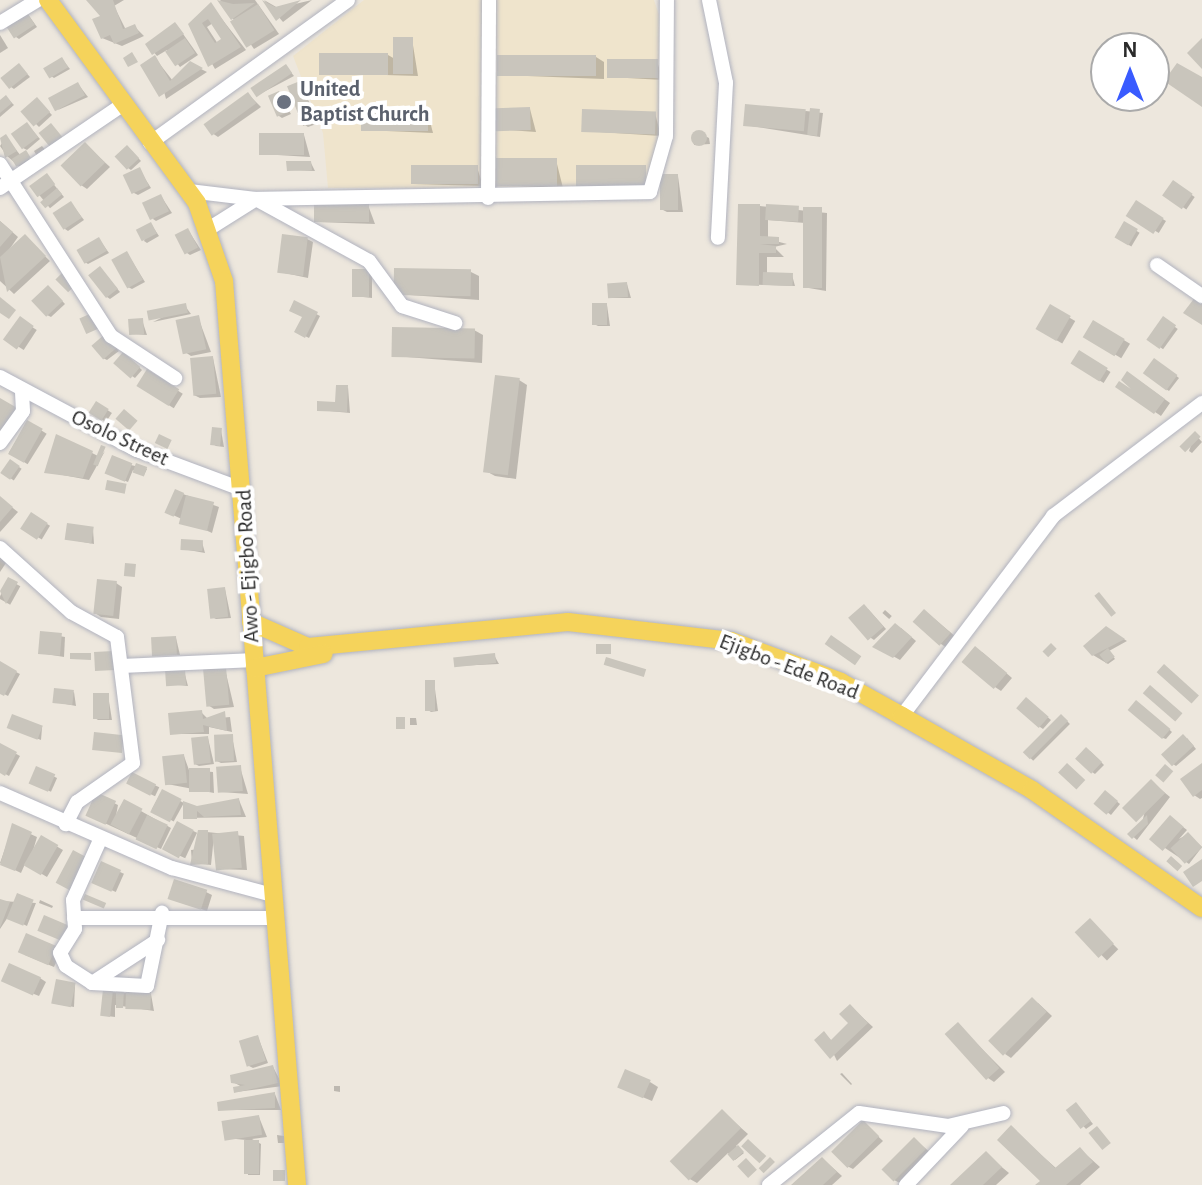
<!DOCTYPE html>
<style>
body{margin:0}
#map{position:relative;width:1202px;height:1185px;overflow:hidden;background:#ede7dd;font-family:"Alegreya Sans",sans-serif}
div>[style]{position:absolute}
.education>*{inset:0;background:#efe4cc}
.shadow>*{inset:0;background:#0003;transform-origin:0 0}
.building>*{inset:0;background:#c9c5bc;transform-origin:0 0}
.round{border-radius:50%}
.roads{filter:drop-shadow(0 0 2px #b1b3bf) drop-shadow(0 0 2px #b1b3bf)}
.minor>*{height:14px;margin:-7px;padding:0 7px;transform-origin:7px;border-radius:7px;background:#fff}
.major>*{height:18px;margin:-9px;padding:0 9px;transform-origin:9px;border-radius:9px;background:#f5d35b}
.dots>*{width:22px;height:22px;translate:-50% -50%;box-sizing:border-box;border:4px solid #fff;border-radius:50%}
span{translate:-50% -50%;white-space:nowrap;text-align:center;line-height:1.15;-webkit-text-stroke:8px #fff;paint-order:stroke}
.worship-label{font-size:22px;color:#5b616d;font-weight:700}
.left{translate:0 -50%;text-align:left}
.street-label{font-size:22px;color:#2b2b2b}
.north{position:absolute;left:1090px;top:32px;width:80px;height:80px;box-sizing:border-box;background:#fff;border:2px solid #aaa;border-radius:50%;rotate:0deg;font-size:22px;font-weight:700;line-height:32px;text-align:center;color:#2b2b2b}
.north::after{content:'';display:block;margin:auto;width:28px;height:36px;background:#395bff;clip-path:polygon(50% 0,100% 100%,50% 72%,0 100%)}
</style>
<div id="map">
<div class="education">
<i style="clip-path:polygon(364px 0,654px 0,665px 33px,661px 152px,649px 187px,328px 188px,323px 133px,293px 56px)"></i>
</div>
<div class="shadow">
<i style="clip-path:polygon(91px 0,124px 0,114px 6px,126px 30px,134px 26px,144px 36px,122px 46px,102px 38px,104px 16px)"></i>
<i style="clip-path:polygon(220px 0,255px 0,279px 34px,254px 49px)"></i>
<i style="clip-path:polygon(264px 0,278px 8px,312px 0,283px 22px)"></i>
<i style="clip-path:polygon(evenodd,211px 5px,246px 50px,215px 69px,190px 25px,211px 5px,213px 23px,224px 40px,218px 44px,207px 27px,213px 23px)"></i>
<i style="clip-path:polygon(27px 13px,37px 27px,19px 39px,16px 37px)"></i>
<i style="clip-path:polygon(176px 24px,198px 55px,180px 67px,167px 50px,157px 56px,147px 44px)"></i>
<i style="clip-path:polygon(0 35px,8px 48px,0 53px)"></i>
<i style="clip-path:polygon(412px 39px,418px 76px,321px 73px,388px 55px,395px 59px)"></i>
<i style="clip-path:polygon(596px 57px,604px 62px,604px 79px,499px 75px)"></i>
<i style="clip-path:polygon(155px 58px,173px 81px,191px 64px,207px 72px,166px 99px)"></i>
<i style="clip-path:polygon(62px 59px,70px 69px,54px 78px,51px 76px)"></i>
<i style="clip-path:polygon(657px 61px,663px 80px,609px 77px)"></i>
<i style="clip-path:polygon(19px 65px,30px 77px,14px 89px,11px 87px)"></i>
<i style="clip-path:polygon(286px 66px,294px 76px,258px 95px)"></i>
<i style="clip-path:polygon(300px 83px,319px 123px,308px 127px,305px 125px)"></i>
<i style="clip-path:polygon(78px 84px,88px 97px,58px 110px)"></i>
<i style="clip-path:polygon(248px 94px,261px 107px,218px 137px,212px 133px)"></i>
<i style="clip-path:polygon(279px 94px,291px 114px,282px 118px,279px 116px)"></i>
<i style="clip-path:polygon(6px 97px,14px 105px,0 117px,0 102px)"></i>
<i style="clip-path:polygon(40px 102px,52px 115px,39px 127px,24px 112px)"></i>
<i style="clip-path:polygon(530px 109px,536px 132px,492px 129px)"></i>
<i style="clip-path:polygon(427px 110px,433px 133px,363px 130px)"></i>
<i style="clip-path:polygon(806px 111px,823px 113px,820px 137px,745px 125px)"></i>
<i style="clip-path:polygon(655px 113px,661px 136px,584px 131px)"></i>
<i style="clip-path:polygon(27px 124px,40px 139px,27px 150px,23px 148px)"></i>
<i style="clip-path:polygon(695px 131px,709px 138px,710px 144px,694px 145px)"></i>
<i style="clip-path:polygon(304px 135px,310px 157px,261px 154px)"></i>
<i style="clip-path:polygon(6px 137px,21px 156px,33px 160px,21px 168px,7px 156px,0 146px)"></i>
<i style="clip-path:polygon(85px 144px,110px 167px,87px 189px,81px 185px)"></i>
<i style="clip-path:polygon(42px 146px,46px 151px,37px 156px,34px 151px)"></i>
<i style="clip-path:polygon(128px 147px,141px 161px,131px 170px,128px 168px)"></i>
<i style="clip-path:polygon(556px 160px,563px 188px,498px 185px)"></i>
<i style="clip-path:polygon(311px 163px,315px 171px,288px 170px)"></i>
<i style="clip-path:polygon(477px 167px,483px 186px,413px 184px)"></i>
<i style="clip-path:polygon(139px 169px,151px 188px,138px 195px,134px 193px)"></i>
<i style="left:47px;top:176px;width:27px;height:18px;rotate:51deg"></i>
<i style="clip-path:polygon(678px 176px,683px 212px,667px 212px,661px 209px)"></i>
<i style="left:1174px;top:183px;width:25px;height:15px;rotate:34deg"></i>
<i style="clip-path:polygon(161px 196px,172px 213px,156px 221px,153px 219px)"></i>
<i style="clip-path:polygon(71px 203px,84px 220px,68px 231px,65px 229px)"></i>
<i style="left:1136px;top:203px;width:35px;height:14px;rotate:31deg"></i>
<i style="clip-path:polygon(368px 205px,375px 224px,316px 222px)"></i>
<i style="clip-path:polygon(760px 206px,827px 213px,826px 291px,803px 287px,805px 223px,768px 220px,768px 239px,787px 244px,774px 247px,784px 257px,767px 257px,767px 274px,792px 275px,795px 286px,738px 284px)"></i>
<i style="clip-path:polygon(0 221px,18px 237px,4px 257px,25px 237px,50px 261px,14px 294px,0 281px)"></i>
<i style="clip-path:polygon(151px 224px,159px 236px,147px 243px,144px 241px)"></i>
<i style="left:1125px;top:224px;width:17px;height:16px;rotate:31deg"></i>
<i style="clip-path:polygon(188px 230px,201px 250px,190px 255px,187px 253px)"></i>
<i style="clip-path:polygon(99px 239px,109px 253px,88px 264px,85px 262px)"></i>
<i style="clip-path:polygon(307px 239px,313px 242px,308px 278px,280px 272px)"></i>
<i style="clip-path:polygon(127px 253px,145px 282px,132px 289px,128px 287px)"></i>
<i style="clip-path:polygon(100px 268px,120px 292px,110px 299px,107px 297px)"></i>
<i style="clip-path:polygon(354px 271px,372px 273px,372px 298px,354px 296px)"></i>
<i style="clip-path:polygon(471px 272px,479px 276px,479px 300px,396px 294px)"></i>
<i style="clip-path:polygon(627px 284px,631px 298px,610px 298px)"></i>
<i style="clip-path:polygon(51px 289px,65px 304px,51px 317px,47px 315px)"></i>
<i style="clip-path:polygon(295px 303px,320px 316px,309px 338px,297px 332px,304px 316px)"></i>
<i style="clip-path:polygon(607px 305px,610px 326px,598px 326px,594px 324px)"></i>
<i style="clip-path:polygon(185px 306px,191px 314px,153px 322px)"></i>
<i style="left:1051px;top:307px;width:28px;height:26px;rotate:30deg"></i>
<i style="clip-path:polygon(198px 317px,211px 352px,191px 356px,185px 352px)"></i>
<i style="left:20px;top:319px;width:20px;height:24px;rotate:33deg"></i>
<i style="left:1164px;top:319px;width:17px;height:25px;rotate:36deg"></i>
<i style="clip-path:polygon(142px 320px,147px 335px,131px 334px)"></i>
<i style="left:1094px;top:322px;width:42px;height:17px;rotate:31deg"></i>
<i style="clip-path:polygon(474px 330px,483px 335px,482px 363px,394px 356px)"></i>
<i style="clip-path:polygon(109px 339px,119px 351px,107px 360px,103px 358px)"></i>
<i style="left:1080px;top:353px;width:36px;height:13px;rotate:32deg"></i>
<i style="clip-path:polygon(127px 356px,142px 370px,135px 378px,132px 376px)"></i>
<i style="clip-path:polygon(213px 358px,221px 397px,200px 398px,194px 395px)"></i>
<i style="clip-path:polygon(1158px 362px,1179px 378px,1169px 391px,1166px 389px)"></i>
<i style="left:148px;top:372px;width:41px;height:17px;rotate:32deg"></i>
<i style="clip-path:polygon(1134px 377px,1170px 403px,1161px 416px,1118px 387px,1135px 393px)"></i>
<i style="clip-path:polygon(519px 380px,527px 385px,516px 479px,495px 476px,486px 471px)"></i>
<i style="clip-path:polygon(348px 387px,350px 413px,319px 410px,337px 404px)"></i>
<i style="left:97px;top:403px;width:18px;height:11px;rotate:34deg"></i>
<i style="left:28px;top:422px;width:22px;height:36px;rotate:32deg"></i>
<i style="clip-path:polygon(221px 430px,224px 447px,216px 446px,213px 444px)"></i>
<i style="clip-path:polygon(1195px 434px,1202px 442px,1192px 453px,1189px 451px)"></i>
<i style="clip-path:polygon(105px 451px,89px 480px,47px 472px,92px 453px,100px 457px)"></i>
<i style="left:10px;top:461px;width:14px;height:14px;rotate:34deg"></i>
<i style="clip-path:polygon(131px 465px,147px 469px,144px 475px,133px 470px,128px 482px,111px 475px)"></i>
<i style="clip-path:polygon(183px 494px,219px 507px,212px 533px,173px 515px)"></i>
<i style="clip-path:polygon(0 498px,18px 512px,0 532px)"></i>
<i style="left:32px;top:515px;width:21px;height:16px;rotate:31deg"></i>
<i style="clip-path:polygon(93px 529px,94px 544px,67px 539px)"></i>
<i style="clip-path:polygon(202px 542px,205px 553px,183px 549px)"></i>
<i style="clip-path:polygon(0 554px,8px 560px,0 572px)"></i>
<i style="left:9px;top:580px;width:13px;height:21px;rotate:29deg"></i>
<i style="clip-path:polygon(116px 583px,122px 587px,119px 619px,101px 617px,95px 613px)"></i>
<i style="clip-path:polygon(225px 589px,231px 618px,216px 619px,212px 617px)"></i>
<i style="clip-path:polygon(868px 609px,886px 629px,874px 640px,871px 638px)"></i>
<i style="left:885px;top:610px;width:9px;height:4px;rotate:41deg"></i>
<i style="clip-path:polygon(925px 611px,956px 637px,947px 648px,941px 644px)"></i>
<i style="clip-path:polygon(901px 628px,916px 641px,900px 660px,875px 646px)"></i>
<i style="clip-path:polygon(1106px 628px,1127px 641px,1109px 651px,1115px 659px,1108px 664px,1093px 655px)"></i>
<i style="clip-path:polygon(42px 633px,65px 637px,64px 657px,40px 653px)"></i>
<i style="clip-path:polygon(176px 638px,180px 655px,154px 654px)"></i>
<i style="clip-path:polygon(982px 652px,1012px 678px,1001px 691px,995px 687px)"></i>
<i style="clip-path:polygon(494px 655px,499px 664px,456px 666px)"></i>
<i style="clip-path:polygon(0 664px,20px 674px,8px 696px,0 692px)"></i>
<i style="clip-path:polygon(225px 669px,234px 707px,214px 709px,208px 705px)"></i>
<i style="clip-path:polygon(184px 671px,188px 686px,168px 684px)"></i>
<i style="clip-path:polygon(434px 682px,438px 711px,431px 712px,428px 710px)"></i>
<i style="clip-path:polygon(74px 692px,76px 706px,55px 702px)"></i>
<i style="clip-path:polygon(108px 695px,112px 720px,98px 720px,95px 718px)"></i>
<i style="clip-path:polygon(1030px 702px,1051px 720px,1043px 729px,1040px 727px)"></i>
<i style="clip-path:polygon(1140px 704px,1172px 732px,1166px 739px,1163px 738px)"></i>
<i style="clip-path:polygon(201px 712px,208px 719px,230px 717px,232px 732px,209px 727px,209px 734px,172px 734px)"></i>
<i style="clip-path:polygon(410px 718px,416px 718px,417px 725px,410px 725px)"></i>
<i style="left:1065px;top:719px;width:7px;height:52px;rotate:45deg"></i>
<i style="clip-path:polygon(42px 728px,41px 740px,12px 729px)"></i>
<i style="clip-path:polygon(232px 736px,237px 762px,221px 763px,217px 761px)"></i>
<i style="clip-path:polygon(208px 738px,214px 764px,199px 766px,195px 764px)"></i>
<i style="clip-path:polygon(1187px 738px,1196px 749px,1176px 766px,1173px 764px)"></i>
<i style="clip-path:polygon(0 745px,20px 756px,9px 776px,0 771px)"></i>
<i style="clip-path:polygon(1090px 751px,1104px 765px,1095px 774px,1092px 772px)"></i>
<i style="clip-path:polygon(184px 756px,189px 770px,213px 772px,214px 793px,167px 784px)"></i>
<i style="clip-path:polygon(1202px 765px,1202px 798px,1200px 799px,1194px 795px)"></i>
<i style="clip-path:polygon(240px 767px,248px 794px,221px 792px)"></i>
<i style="left:37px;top:769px;width:22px;height:15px;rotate:24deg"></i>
<i style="left:133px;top:775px;width:29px;height:10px;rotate:25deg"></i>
<i style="clip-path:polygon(1152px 782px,1170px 797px,1137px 840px,1130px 834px,1142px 823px)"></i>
<i style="left:162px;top:791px;width:25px;height:21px;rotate:29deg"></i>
<i style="clip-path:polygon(97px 795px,118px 805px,115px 821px,125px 802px,171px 828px,161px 849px,87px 815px)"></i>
<i style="clip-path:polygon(1109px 795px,1120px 804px,1111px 815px,1096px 803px)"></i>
<i style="clip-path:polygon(239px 800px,246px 817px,185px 818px,197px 808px)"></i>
<i style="clip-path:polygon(1174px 820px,1187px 830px,1179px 839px,1188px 834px,1202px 847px,1189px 864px,1153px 840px)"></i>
<i style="left:178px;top:824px;width:21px;height:28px;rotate:25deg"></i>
<i style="clip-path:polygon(13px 826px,37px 837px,32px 854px,42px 838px,63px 850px,47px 877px,25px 864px,21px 873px,0 863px)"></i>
<i style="clip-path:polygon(207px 832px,244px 836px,247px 870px,217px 869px,214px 836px,211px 865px,192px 863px,191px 850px,200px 849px)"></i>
<i style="left:102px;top:864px;width:24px;height:20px;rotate:24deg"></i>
<i style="clip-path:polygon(206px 892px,212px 895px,207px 911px,176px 901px)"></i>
<i style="clip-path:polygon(40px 900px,53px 906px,52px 908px,39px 903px)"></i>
<i style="clip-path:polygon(0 901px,36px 903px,27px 926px,8px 917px,0 929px)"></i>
<i style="left:1090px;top:921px;width:40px;height:16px;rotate:45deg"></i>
<i style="clip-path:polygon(61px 951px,54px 967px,25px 955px)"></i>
<i style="clip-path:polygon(40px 978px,46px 982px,39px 996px,9px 984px)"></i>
<i style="clip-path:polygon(75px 985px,74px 1007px,57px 1004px)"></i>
<i style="clip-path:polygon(112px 992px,151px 994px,154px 1011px,115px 1005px,115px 1017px,107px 1016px)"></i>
<i style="clip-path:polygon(1038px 1003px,1052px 1016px,1011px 1058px,1005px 1054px)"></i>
<i style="clip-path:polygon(850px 1006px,873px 1027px,837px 1061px,824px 1034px,832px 1041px,851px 1023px)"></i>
<i style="clip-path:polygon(958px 1025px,1005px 1072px,994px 1082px,988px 1078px)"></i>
<i style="clip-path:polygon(258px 1037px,268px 1063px,253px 1068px,249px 1066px)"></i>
<i style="clip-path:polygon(273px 1067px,283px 1086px,236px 1092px,242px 1087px,233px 1082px)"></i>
<i style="clip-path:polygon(842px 1073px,852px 1084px,851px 1085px,840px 1074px)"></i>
<i style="clip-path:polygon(650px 1082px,658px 1087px,652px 1101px,628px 1091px)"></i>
<i style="clip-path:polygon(334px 1086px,340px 1086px,340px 1092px,334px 1091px)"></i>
<i style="clip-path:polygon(275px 1094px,281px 1110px,220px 1110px)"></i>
<i style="clip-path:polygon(1079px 1107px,1093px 1124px,1086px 1129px,1069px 1110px)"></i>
<i style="clip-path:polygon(722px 1111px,748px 1134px,736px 1146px,744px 1153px,735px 1160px,728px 1153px,697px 1183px,688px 1178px)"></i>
<i style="clip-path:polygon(259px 1117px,267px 1137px,252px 1139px,261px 1144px,260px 1175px,248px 1175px,246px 1140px,226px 1138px)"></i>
<i style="clip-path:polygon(864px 1123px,883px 1141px,853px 1169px,847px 1166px)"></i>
<i style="clip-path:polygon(1011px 1128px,1057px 1169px,1080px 1149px,1100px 1167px,1080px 1185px,1038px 1185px,1043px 1181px)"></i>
<i style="clip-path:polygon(277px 1135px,284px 1136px,284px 1143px,278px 1143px)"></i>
<i style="clip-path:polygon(914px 1139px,931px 1153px,900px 1183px,894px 1180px)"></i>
<i style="clip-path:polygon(986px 1154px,1009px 1173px,996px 1185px,953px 1185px)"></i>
<i style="clip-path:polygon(823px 1159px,842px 1176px,832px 1185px,794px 1185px)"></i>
</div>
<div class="building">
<i style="clip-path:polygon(86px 0,113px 0,123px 29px,135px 24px,139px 33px,114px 44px,110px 35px,101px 39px,92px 19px,100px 16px)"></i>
<i style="clip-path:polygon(217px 0,233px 4px,255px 3px,231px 20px)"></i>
<i style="clip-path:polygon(262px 0,275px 7px,301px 0,276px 21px)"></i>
<i style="clip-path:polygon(evenodd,211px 2px,241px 47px,208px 67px,188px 24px,211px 2px,208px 19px,221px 39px,215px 43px,202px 23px,208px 19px)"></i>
<i style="left:258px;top:4px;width:31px;height:33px;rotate:58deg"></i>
<i style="left:24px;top:8px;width:20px;height:25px;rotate:57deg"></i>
<i style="clip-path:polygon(175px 22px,184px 34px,152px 55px,145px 44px)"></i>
<i style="left:393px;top:37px;width:20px;height:37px"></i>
<i style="left:185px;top:38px;width:18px;height:24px;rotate:56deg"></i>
<i style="clip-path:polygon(1202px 38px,1202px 69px,1187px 53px)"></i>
<i style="clip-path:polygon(132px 52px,138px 62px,128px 67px,123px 58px)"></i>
<i style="left:319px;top:53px;width:69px;height:22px"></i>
<i style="clip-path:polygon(155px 55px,170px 81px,190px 61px,203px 68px,159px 97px,140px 65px)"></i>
<i style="left:497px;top:55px;width:99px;height:21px"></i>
<i style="left:62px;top:57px;width:12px;height:22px;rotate:59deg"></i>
<i style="left:658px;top:59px;width:19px;height:51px;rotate:90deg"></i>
<i style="left:19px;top:63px;width:14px;height:24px;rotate:51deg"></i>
<i style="clip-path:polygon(1177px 63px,1202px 77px,1202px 107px,1164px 81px)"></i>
<i style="left:286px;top:64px;width:11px;height:43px;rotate:56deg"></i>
<i style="left:300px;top:81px;width:43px;height:14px;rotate:68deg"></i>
<i style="left:78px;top:82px;width:15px;height:34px;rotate:62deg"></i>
<i style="left:279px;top:91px;width:23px;height:12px;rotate:67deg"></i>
<i style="left:248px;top:92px;width:14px;height:55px;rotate:54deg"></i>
<i style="clip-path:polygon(6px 95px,12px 103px,0 113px,0 100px)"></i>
<i style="left:37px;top:97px;width:20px;height:22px;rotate:49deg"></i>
<i style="left:745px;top:104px;width:61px;height:22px;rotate:5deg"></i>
<i style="left:530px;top:107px;width:23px;height:41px;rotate:88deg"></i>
<i style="left:428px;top:108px;width:23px;height:67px;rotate:90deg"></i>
<i style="left:810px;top:108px;width:10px;height:27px;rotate:6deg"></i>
<i style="left:582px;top:109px;width:74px;height:23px;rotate:2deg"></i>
<i style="left:27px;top:122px;width:19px;height:20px;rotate:54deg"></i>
<i style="left:51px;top:123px;width:19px;height:16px;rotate:51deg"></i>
<i class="round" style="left:691px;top:130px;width:16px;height:16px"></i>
<i style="left:259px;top:133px;width:45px;height:22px"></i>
<i style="clip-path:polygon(6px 134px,17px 151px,5px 158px,0 138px)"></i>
<i style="left:85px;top:142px;width:29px;height:34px;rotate:46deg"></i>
<i style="left:127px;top:145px;width:18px;height:17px;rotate:47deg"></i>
<i style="left:26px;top:150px;width:9px;height:17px;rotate:58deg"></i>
<i style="left:557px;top:158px;width:28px;height:61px;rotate:90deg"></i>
<i style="clip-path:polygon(286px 161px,311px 161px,312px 170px,287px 171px)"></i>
<i style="left:478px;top:165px;width:19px;height:67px;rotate:90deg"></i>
<i style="left:576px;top:165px;width:70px;height:23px"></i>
<i style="left:140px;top:167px;width:21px;height:19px;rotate:65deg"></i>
<i style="left:47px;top:173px;width:14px;height:22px;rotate:54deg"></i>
<i style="left:660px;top:174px;width:18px;height:36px"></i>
<i style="left:1173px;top:180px;width:24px;height:19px;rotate:35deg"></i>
<i style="left:57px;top:188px;width:8px;height:22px;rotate:50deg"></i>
<i style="left:161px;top:194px;width:19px;height:21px;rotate:65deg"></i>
<i style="left:1136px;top:200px;width:33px;height:19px;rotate:33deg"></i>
<i style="left:71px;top:201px;width:20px;height:22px;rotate:57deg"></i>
<i style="left:369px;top:203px;width:19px;height:55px;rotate:90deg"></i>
<i style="clip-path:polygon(738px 204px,760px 204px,760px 236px,779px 237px,779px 244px,760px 244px,776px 246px,776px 253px,759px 253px,759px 286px,736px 285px)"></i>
<i style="left:766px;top:204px;width:33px;height:16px;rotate:3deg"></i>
<i style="left:803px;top:207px;width:19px;height:81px"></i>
<i style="clip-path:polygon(0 221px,13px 232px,0 247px)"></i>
<i style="left:1124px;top:221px;width:16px;height:19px;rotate:30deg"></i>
<i style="left:151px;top:222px;width:13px;height:17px;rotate:63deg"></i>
<i style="left:188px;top:228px;width:22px;height:15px;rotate:63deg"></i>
<i style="clip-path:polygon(25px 234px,46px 256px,7px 292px,0 257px)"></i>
<i style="left:282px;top:234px;width:26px;height:39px;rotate:7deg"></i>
<i style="left:99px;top:237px;width:16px;height:26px;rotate:60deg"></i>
<i style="left:127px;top:251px;width:33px;height:18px;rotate:61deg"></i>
<i style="left:100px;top:266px;width:29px;height:15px;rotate:52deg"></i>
<i style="left:394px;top:268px;width:77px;height:27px;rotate:1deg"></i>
<i style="left:66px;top:269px;width:18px;height:15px;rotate:45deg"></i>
<i style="left:352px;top:269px;width:17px;height:28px"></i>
<i style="left:763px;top:272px;width:30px;height:13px;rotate:2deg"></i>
<i style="left:627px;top:282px;width:15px;height:20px;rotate:86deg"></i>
<i style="left:48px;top:285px;width:22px;height:23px;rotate:47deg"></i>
<i style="clip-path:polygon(1196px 296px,1202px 300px,1202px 325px,1183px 313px)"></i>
<i style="clip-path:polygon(0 297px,16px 310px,9px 319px,0 313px)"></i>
<i style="clip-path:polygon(294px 300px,318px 312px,305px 338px,294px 332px,302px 317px,289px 311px)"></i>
<i style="left:186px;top:303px;width:10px;height:40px;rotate:79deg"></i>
<i style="left:592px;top:303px;width:15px;height:22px"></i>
<i style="left:1050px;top:304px;width:24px;height:29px;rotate:30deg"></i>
<i style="left:94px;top:312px;width:17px;height:16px;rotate:66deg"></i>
<i style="left:199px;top:315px;width:35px;height:24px;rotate:78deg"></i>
<i style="left:20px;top:316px;width:17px;height:29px;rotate:36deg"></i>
<i style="left:1163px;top:316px;width:16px;height:29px;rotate:35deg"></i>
<i style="left:143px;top:318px;width:16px;height:15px;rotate:86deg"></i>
<i style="left:1093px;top:320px;width:37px;height:20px;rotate:31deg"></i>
<i style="left:392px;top:327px;width:83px;height:30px;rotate:1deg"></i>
<i style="left:105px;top:334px;width:18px;height:18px;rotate:49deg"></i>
<i style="left:1079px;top:350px;width:34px;height:16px;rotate:32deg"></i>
<i style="left:123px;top:352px;width:23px;height:15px;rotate:41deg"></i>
<i style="left:213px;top:356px;width:38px;height:23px;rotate:85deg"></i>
<i style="left:1154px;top:358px;width:29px;height:19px;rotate:36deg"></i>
<i style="left:147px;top:369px;width:38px;height:20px;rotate:32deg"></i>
<i style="clip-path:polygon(1127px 371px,1165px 399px,1154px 414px,1115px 387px,1119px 381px,1131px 389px,1121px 380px)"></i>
<i style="left:495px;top:375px;width:25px;height:98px;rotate:7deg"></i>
<i style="clip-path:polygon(336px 385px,348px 385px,347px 412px,317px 411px,317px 401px,335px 402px)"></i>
<i style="clip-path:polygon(0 398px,19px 409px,0 434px)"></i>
<i style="left:96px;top:401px;width:15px;height:14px;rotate:32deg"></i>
<i style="left:124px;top:409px;width:18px;height:13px;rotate:41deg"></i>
<i style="left:27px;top:420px;width:18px;height:39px;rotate:29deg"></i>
<i style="left:212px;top:427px;width:10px;height:18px;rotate:6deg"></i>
<i style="left:1195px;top:431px;width:8px;height:22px;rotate:45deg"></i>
<i style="clip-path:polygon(56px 434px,93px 451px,83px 478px,44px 473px)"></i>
<i style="left:159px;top:434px;width:14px;height:10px;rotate:25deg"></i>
<i style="left:101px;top:445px;width:5px;height:21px;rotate:22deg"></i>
<i style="left:112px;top:455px;width:22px;height:20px;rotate:22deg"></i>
<i style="left:10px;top:459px;width:12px;height:17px;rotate:35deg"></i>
<i style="left:136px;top:463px;width:12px;height:10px;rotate:20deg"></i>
<i style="left:107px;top:480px;width:20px;height:10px;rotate:11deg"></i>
<i style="left:175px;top:489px;width:10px;height:26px;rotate:24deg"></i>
<i style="left:186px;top:495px;width:29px;height:30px;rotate:14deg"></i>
<i style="clip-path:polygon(0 496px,13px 507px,0 522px)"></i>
<i style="left:31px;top:512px;width:20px;height:20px;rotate:33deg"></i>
<i style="left:67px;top:523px;width:27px;height:17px;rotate:8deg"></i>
<i style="left:181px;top:539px;width:22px;height:11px;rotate:3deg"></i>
<i style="left:125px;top:563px;width:11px;height:13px;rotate:5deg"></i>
<i style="clip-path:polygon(8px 577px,18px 582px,6px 604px,0 591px)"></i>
<i style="left:97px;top:579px;width:20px;height:35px;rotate:6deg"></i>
<i style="left:225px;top:587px;width:30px;height:18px;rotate:84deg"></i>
<i style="left:1099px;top:592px;width:27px;height:6px;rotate:51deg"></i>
<i style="left:864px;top:604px;width:30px;height:21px;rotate:49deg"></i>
<i style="left:924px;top:609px;width:36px;height:17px;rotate:42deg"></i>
<i style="clip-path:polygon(895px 623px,912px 637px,893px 658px,872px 647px)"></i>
<i style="clip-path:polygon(1106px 626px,1125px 639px,1092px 656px,1083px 646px)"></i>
<i style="left:40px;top:631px;width:22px;height:23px;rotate:5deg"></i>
<i style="left:831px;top:635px;width:37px;height:11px;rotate:35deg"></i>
<i style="left:176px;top:636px;width:19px;height:25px;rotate:87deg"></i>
<i style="left:1051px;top:643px;width:8px;height:12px;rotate:45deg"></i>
<i style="left:596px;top:644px;width:15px;height:10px"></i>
<i style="left:975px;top:646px;width:42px;height:21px;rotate:40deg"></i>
<i style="left:1108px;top:648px;width:11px;height:11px;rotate:52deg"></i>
<i style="left:114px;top:651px;width:19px;height:20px;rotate:87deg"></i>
<i style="clip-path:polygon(70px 653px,91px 653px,91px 660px,70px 659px)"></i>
<i style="left:495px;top:653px;width:10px;height:42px;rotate:84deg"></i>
<i style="left:606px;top:657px;width:42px;height:8px;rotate:17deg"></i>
<i style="clip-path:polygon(0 661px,17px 671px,4px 696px,0 694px)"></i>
<i style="left:1164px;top:664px;width:47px;height:11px;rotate:42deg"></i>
<i style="left:226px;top:667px;width:38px;height:23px;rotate:85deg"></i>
<i style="left:185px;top:669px;width:16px;height:20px;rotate:86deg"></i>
<i style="left:425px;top:680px;width:10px;height:31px"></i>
<i style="left:1150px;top:685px;width:43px;height:11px;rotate:41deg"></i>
<i style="left:54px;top:688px;width:20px;height:15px;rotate:6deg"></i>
<i style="left:109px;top:693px;width:26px;height:16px;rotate:90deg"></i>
<i style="left:1026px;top:697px;width:30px;height:15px;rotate:41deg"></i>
<i style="left:1136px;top:700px;width:45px;height:13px;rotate:40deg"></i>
<i style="clip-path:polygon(202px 710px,203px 719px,225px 711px,227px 731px,203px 725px,204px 732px,170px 735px,168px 713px)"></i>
<i style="left:12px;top:714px;width:33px;height:15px;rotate:21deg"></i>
<i style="left:1061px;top:714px;width:10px;height:54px;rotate:45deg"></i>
<i style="left:396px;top:717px;width:9px;height:12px"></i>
<i style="left:94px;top:732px;width:30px;height:18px;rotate:6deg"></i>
<i style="left:233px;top:734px;width:27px;height:19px;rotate:88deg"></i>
<i style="left:1183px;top:734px;width:16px;height:30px;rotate:47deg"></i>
<i style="left:208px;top:736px;width:27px;height:17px;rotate:84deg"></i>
<i style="clip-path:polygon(0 743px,17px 752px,5px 776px,0 773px)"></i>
<i style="left:1086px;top:747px;width:22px;height:16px;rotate:43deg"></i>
<i style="left:184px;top:754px;width:29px;height:22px;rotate:84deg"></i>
<i style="left:1067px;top:763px;width:25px;height:13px;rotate:43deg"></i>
<i style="clip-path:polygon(1202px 763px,1202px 790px,1193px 797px,1180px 779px)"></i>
<i style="left:1165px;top:764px;width:11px;height:15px;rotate:41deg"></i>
<i style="left:241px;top:765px;width:26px;height:25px;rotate:86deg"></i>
<i style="left:36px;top:766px;width:21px;height:19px;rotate:23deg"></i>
<i style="left:189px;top:768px;width:21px;height:24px"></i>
<i style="left:132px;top:772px;width:27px;height:13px;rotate:27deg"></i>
<i style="left:1151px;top:779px;width:20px;height:41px;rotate:45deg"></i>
<i style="left:162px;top:789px;width:22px;height:26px;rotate:27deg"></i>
<i style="left:1105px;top:790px;width:17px;height:18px;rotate:40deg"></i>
<i style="left:96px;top:792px;width:22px;height:26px;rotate:24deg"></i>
<i style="clip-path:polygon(239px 798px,241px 815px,204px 817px,197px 811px,197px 819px,183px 819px,183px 801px,197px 806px)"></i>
<i style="left:124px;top:799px;width:21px;height:29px;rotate:28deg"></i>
<i style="left:147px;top:815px;width:23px;height:27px;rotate:25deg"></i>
<i style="clip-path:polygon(1147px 815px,1148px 824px,1132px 839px,1127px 834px)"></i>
<i style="left:1170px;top:815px;width:18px;height:32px;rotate:41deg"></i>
<i style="left:177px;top:821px;width:19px;height:32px;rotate:28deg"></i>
<i style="clip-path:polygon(12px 823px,32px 832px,15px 871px,0 865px)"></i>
<i style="clip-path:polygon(198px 830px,208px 830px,208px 864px,190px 865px)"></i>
<i style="left:238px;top:831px;width:37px;height:26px;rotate:84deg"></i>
<i style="left:1188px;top:832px;width:21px;height:24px;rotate:47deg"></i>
<i style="left:41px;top:835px;width:20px;height:35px;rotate:30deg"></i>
<i style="left:73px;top:850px;width:17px;height:37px;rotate:28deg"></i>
<i style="left:1171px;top:856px;width:15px;height:7px;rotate:42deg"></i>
<i style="clip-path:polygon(1202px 859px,1202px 881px,1193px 887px,1183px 872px)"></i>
<i style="left:101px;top:861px;width:22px;height:24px;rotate:24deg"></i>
<i style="left:174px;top:879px;width:35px;height:21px;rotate:18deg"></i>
<i style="left:17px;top:893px;width:18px;height:28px;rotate:22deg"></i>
<i style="left:85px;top:894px;width:23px;height:6px;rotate:23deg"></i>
<i style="clip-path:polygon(0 899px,10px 902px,0 928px)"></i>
<i style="left:44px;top:915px;width:30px;height:17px;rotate:23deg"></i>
<i style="left:1090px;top:918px;width:35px;height:21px;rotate:47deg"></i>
<i style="left:26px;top:933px;width:33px;height:21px;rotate:23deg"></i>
<i style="left:9px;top:963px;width:35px;height:20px;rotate:24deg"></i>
<i style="left:56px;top:979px;width:20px;height:25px;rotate:11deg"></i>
<i style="left:103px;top:989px;width:10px;height:27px;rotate:6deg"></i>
<i style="clip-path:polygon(116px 989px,124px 990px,123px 1008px,116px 1008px)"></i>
<i style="left:126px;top:991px;width:25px;height:18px;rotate:2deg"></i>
<i style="left:1032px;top:997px;width:21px;height:62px;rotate:45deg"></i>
<i style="clip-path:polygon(850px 1004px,868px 1023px,830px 1059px,814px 1040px,824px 1031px,831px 1040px,848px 1023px,839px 1014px)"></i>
<i style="left:958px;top:1022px;width:62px;height:18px;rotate:48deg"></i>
<i style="left:258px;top:1035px;width:27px;height:20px;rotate:73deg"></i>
<i style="clip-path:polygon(273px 1065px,278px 1083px,234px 1093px,233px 1087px,245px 1085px,231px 1083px,230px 1075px)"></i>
<i style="left:625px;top:1069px;width:28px;height:20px;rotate:23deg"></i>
<i style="clip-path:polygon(275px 1092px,275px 1108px,218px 1111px,217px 1102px)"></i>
<i style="left:1076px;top:1102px;width:24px;height:13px;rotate:52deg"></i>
<i style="left:722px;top:1109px;width:27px;height:74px;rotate:45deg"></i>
<i style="left:259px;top:1115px;width:20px;height:38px;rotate:81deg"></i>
<i style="left:863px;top:1120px;width:23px;height:45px;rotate:45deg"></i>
<i style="clip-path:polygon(1011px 1125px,1055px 1168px,1080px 1147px,1093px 1162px,1066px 1185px,1035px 1185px,1040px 1181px,997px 1140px)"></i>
<i style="left:1097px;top:1126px;width:22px;height:11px;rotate:51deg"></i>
<i style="left:914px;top:1137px;width:17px;height:46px;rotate:45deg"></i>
<i style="left:748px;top:1139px;width:25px;height:10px;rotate:43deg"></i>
<i style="left:244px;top:1140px;width:15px;height:34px"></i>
<i style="left:738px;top:1145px;width:9px;height:14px;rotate:49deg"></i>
<i style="clip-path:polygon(986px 1151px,1002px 1167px,983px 1185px,950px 1185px)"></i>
<i style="left:770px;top:1157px;width:7px;height:16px;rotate:45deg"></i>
<i style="clip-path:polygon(822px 1157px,837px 1172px,823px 1185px,791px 1185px)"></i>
<i style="left:746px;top:1158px;width:16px;height:12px;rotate:47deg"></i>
<i style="left:273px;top:1170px;width:12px;height:11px"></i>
</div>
<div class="roads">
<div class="minor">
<i style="left:709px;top:0;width:85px;rotate:78.4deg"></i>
<i style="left:726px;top:83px;width:155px;rotate:93deg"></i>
<i style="left:0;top:23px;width:44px;rotate:-31.2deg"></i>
<i style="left:150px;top:143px;width:244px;rotate:-35.8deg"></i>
<i style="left:0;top:164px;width:205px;rotate:57.2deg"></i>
<i style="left:111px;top:336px;width:77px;rotate:33.3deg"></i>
<i style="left:0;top:188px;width:151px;rotate:-34.2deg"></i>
<i style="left:189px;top:191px;width:67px;rotate:6.8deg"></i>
<i style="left:256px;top:199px;width:129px;rotate:28.8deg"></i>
<i style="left:369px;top:261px;width:56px;rotate:53.7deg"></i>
<i style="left:402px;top:306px;width:56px;rotate:17.8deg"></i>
<i style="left:488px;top:198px;width:198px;rotate:-89.7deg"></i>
<i style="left:210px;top:228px;width:54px;rotate:-32.2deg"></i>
<i style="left:256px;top:199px;width:394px;rotate:-1deg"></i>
<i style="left:650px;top:192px;width:58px;rotate:-74.1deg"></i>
<i style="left:666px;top:136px;width:136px;rotate:-89.6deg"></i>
<i style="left:1157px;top:265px;width:55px;rotate:34.6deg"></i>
<i style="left:0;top:377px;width:155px;rotate:28.1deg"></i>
<i style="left:137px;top:450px;width:114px;rotate:20.5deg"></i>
<i style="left:0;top:443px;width:39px;rotate:-54deg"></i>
<i style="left:23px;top:411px;width:21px;rotate:-93deg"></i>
<i style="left:0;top:548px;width:96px;rotate:42deg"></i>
<i style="left:71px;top:612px;width:52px;rotate:28.5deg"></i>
<i style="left:117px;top:637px;width:127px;rotate:82.8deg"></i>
<i style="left:133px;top:763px;width:68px;rotate:145.1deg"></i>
<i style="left:77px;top:802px;width:25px;rotate:117deg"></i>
<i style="left:123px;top:666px;width:131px;rotate:-2.6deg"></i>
<i style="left:902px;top:716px;width:251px;rotate:-52.9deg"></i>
<i style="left:1053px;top:516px;width:187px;rotate:-37.2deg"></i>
<i style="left:0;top:793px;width:188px;rotate:23.6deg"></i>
<i style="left:172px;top:868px;width:105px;rotate:15deg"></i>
<i style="left:100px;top:840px;width:66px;rotate:114.2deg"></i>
<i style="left:73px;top:900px;width:29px;rotate:86deg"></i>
<i style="left:75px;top:929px;width:28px;rotate:122deg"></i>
<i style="left:60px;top:953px;width:14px;rotate:65deg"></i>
<i style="left:66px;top:966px;width:31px;rotate:33deg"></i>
<i style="left:92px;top:983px;width:55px;rotate:3.1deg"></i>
<i style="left:147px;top:986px;width:75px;rotate:-78.4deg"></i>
<i style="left:74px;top:918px;width:201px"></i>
<i style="left:92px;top:983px;width:79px;rotate:-33.1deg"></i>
<i style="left:769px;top:1185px;width:115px;rotate:-38.7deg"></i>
<i style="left:859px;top:1113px;width:90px;rotate:8.3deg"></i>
<i style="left:948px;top:1126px;width:57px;rotate:-13.1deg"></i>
<i style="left:906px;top:1185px;width:81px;rotate:-46.5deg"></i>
</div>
<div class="major">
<i style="left:48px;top:0;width:252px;rotate:53.7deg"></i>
<i style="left:197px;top:203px;width:83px;rotate:70.9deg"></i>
<i style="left:224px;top:281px;width:907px;rotate:85.38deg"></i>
<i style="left:251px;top:622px;width:62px;rotate:23.7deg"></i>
<i style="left:308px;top:647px;width:261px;rotate:-5.5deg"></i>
<i style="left:568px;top:622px;width:164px;rotate:6.6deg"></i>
<i style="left:731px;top:641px;width:117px;rotate:20.4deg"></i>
<i style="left:841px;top:682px;width:70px;rotate:29.1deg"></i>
<i style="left:902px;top:716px;width:150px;rotate:29.6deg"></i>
<i style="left:1032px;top:790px;width:207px;rotate:34.8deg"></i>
<i style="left:255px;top:668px;width:70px;rotate:-11.5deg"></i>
</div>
</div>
<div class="dots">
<i style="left:284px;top:102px;background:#6b7280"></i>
</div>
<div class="worship-label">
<span class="left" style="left:300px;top:102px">United<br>Baptist Church</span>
</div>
<div class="street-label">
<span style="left:120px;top:438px;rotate:25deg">Osolo Street</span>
<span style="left:248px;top:566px;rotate:-93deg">Awo - Ejigbo Road</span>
<span style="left:789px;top:667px;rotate:21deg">Ejigbo - Ede Road</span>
</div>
<div class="north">N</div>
</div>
